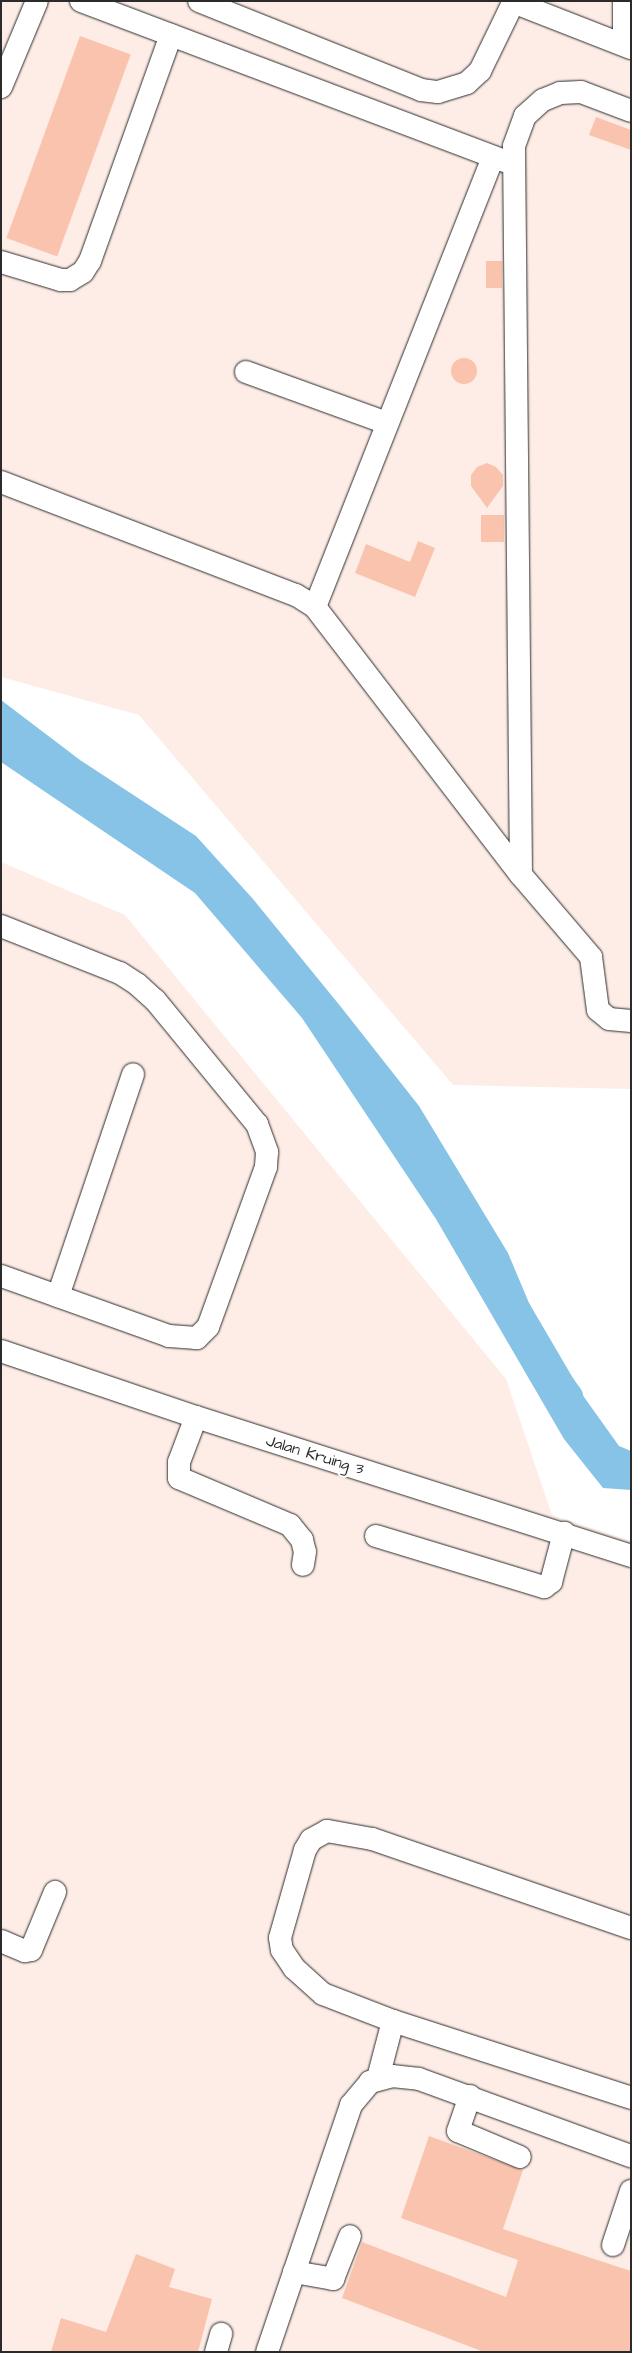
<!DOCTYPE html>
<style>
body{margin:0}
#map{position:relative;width:632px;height:2353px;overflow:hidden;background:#fff;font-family:"Architects Daughter",sans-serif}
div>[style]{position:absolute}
.built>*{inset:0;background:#feede6}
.water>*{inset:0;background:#87c3e7}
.river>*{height:30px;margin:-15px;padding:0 15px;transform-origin:15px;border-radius:15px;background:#87c3e7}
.building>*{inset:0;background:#fac3ad;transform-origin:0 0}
.round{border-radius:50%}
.roads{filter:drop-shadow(0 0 1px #2b2b2b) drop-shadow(0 0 1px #2b2b2b)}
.minor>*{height:22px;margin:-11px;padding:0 11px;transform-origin:11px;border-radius:11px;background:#fff}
span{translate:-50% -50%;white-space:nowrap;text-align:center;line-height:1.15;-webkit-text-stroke:4px #fff;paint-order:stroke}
.street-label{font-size:16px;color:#2b2b2b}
.frame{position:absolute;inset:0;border:2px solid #2b2b2b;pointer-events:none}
</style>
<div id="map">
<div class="built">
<i style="clip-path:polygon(1px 1px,631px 1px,631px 1089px,453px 1085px,139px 715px,1px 677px)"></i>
<i style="clip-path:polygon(1px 862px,125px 915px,506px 1379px,552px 1515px,631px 1541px,631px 2352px,1px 2352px)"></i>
</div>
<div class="water">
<i style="clip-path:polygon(1px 700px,80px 760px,196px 836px,253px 899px,341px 1007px,419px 1106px,508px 1253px,529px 1303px,584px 1397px,619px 1446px,631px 1451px,631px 1490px,603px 1488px,564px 1439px,436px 1219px,302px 1018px,195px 893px,1px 762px)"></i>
</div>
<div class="river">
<i style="left:423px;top:1142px;width:258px;rotate:61.2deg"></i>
<i style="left:547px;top:1368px;width:36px;rotate:54deg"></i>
</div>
<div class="building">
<i style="left:80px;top:36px;width:54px;height:215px;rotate:20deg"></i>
<i style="clip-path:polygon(596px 117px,631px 130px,631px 150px,589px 135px)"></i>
<i style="left:486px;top:261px;width:16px;height:27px"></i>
<i class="round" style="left:451px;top:358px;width:26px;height:26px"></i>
<i style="clip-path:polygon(487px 463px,496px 467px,503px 475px,503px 486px,487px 508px,471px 486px,471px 475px,477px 467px)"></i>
<i style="left:481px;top:515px;width:23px;height:27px"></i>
<i style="clip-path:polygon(418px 541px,435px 548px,415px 597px,355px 573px,366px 544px,410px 562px)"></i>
<i style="clip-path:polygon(429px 2136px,523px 2170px,503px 2229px,631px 2271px,631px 2352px,484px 2352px,342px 2298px,362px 2242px,506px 2297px,518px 2260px,401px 2218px)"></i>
<i style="clip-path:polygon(136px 2254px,175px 2269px,169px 2287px,212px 2299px,198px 2352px,51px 2352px,61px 2318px,106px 2332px)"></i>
</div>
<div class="roads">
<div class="minor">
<i style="left:81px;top:1px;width:455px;rotate:20.7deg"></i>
<i style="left:199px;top:1px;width:239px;rotate:21.8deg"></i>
<i style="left:421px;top:90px;width:17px;rotate:7deg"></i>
<i style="left:438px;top:92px;width:30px;rotate:-17deg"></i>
<i style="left:467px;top:83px;width:18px;rotate:-43deg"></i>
<i style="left:480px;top:71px;width:78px;rotate:-64.1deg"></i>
<i style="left:624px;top:1px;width:31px;rotate:90deg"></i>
<i style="left:624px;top:32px;width:15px;rotate:62deg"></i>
<i style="left:513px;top:2px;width:127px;rotate:21.3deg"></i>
<i style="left:1px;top:87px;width:93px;rotate:-67.3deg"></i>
<i style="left:1px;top:262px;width:63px;rotate:16.7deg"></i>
<i style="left:61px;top:280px;width:9px"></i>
<i style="left:70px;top:280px;width:15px;rotate:-32deg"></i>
<i style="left:83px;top:272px;width:13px;rotate:-58deg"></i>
<i style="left:90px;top:261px;width:240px;rotate:-70.3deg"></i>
<i style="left:246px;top:372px;width:150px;rotate:19.9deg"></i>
<i style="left:1px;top:482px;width:316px;rotate:21deg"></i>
<i style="left:296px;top:595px;width:22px;rotate:32deg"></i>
<i style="left:315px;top:607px;width:338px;rotate:52.5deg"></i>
<i style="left:521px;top:875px;width:108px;rotate:49.5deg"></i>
<i style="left:591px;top:957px;width:53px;rotate:82.5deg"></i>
<i style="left:598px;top:1010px;width:14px;rotate:39deg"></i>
<i style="left:609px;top:1019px;width:22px;rotate:5deg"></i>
<i style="left:315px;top:607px;width:483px;rotate:-68.4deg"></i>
<i style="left:521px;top:875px;width:729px;rotate:-90.55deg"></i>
<i style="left:514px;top:146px;width:32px;rotate:-70deg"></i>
<i style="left:525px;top:116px;width:24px;rotate:-42deg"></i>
<i style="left:543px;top:100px;width:18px;rotate:-22deg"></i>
<i style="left:560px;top:93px;width:21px;rotate:-3deg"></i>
<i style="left:581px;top:92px;width:53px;rotate:20.8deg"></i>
<i style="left:1px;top:926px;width:128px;rotate:21.6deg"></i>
<i style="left:120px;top:973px;width:20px;rotate:33deg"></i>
<i style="left:137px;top:984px;width:24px;rotate:42deg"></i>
<i style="left:155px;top:1000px;width:161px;rotate:50.6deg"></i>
<i style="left:257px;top:1124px;width:30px;rotate:70deg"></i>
<i style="left:267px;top:1152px;width:15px;rotate:94deg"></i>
<i style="left:266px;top:1167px;width:170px;rotate:109.9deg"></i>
<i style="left:208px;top:1327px;width:16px;rotate:135deg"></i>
<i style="left:197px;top:1338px;width:28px;rotate:-176deg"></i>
<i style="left:169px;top:1336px;width:178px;rotate:-160.3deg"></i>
<i style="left:58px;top:1296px;width:234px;rotate:-71.3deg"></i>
<i style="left:1px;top:1351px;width:206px;rotate:18.7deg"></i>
<i style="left:196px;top:1417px;width:457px;rotate:17.7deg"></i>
<i style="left:196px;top:1417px;width:48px;rotate:110.7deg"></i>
<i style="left:179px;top:1462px;width:16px;rotate:90deg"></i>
<i style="left:179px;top:1478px;width:121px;rotate:22.9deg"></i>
<i style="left:290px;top:1525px;width:19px;rotate:51deg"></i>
<i style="left:302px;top:1540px;width:12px;rotate:76deg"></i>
<i style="left:305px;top:1552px;width:13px;rotate:99deg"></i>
<i style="left:376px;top:1536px;width:176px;rotate:16.9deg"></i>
<i style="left:544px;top:1587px;width:9px;rotate:-36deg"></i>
<i style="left:551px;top:1582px;width:51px;rotate:-75.1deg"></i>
<i style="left:631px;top:1928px;width:274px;rotate:-161deg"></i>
<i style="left:372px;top:1839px;width:46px;rotate:-169.9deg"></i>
<i style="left:327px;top:1831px;width:18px;rotate:151deg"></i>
<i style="left:311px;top:1840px;width:12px;rotate:121deg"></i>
<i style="left:305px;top:1850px;width:91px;rotate:105.9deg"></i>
<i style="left:280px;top:1938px;width:12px;rotate:81deg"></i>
<i style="left:282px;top:1950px;width:22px;rotate:56deg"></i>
<i style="left:294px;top:1968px;width:39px;rotate:42deg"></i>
<i style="left:323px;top:1994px;width:75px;rotate:21.1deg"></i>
<i style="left:393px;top:2021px;width:250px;rotate:17.9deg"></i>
<i style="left:1px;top:1941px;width:26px;rotate:23deg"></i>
<i style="left:25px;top:1951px;width:6px;rotate:-9deg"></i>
<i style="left:31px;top:1950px;width:63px;rotate:-67.5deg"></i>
<i style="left:378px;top:2078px;width:59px;rotate:-75.3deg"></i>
<i style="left:470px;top:2096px;width:37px;rotate:109deg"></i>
<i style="left:458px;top:2131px;width:67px;rotate:22.8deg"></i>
<i style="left:613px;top:2245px;width:57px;rotate:-71.6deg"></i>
<i style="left:294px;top:2272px;width:40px;rotate:10deg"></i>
<i style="left:333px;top:2279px;width:46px;rotate:-68.4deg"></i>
<i style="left:216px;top:2352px;width:19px;rotate:-74deg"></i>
<i style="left:267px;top:2352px;width:261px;rotate:-71.2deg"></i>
<i style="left:351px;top:2105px;width:30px;rotate:-50deg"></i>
<i style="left:370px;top:2082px;width:23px;rotate:-15deg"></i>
<i style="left:392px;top:2076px;width:27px;rotate:6deg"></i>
<i style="left:419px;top:2079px;width:226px;rotate:20deg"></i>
</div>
</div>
<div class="street-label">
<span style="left:315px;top:1455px;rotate:17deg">Jalan Kruing 3</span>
</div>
<div class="frame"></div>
</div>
